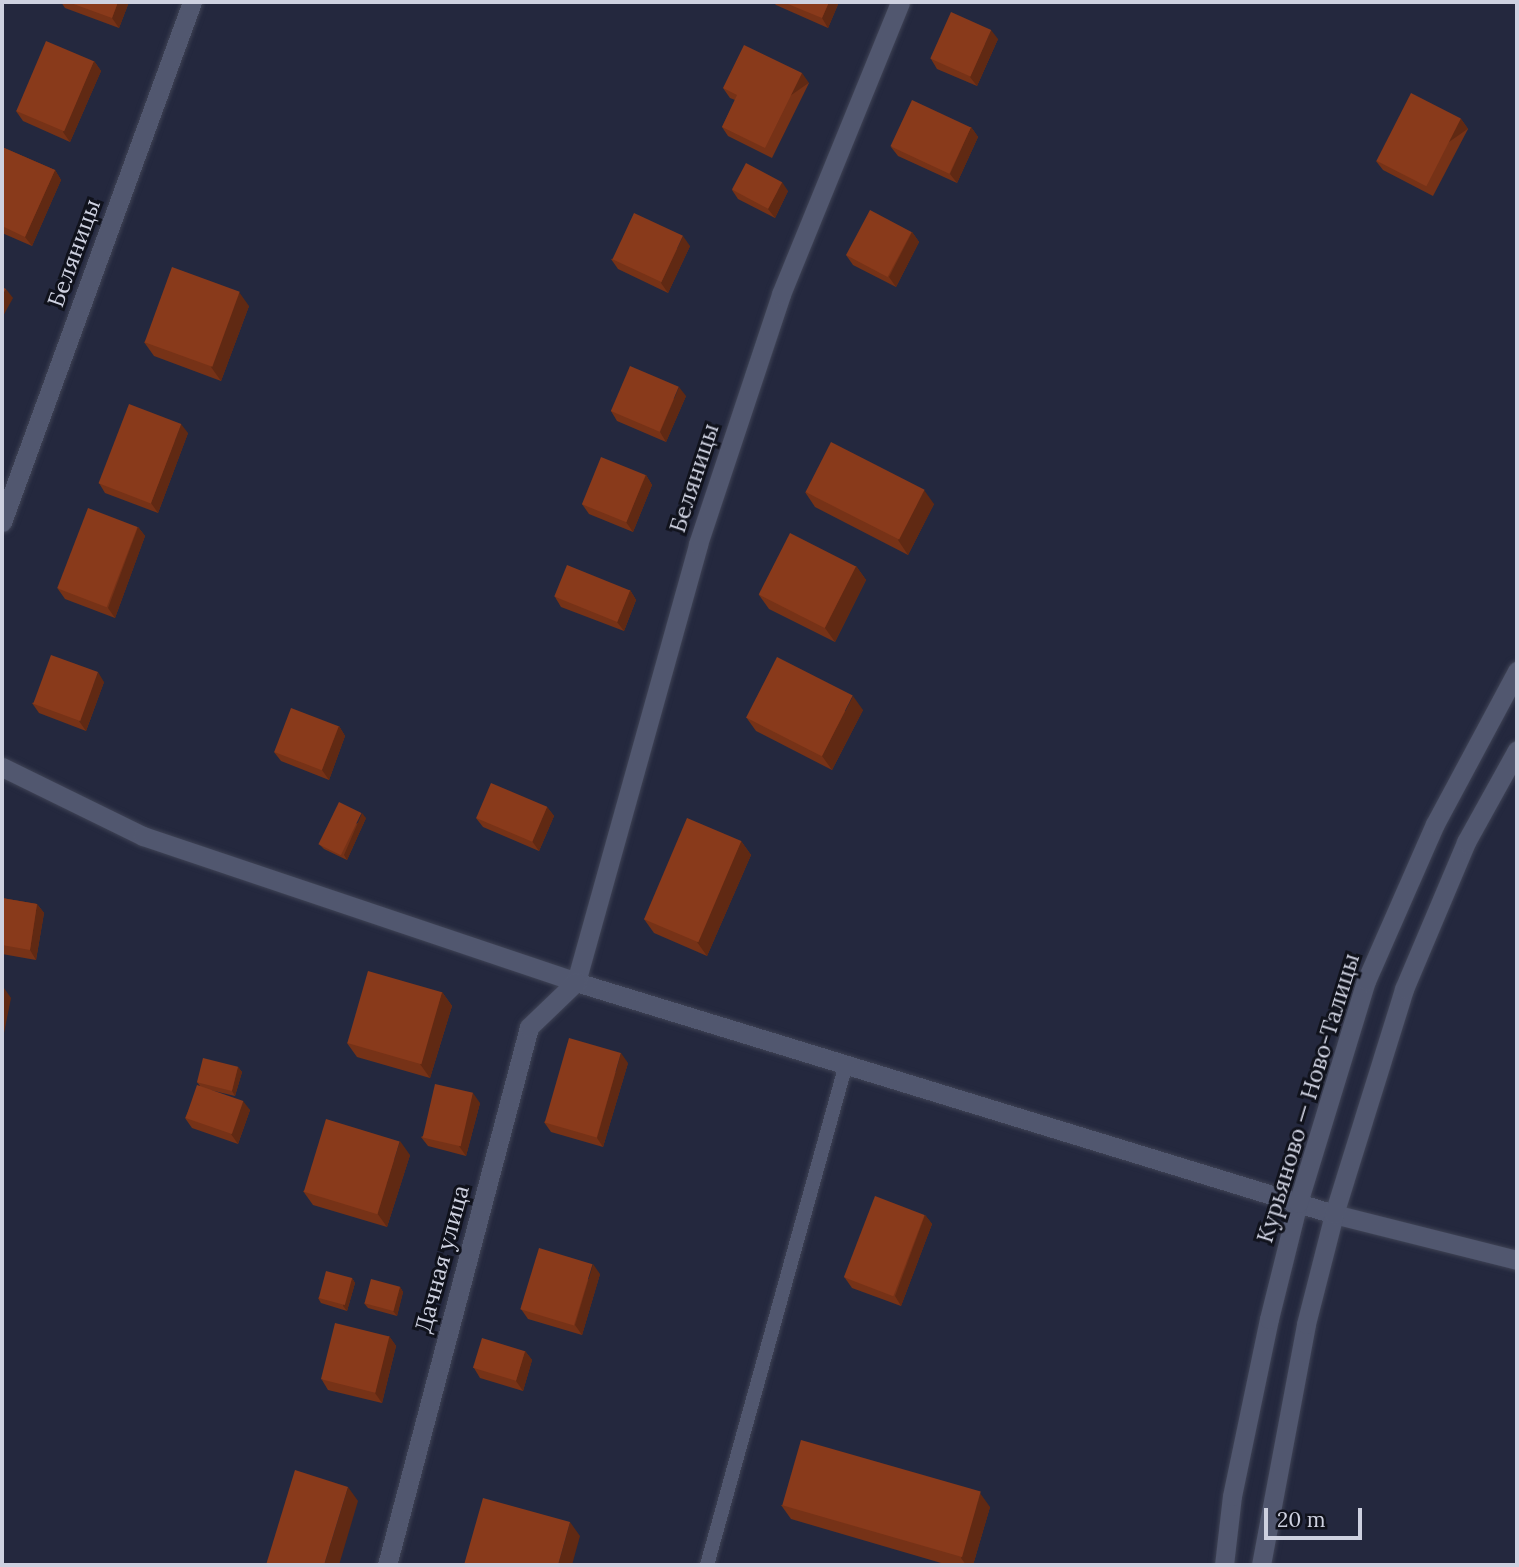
<!DOCTYPE html>
<meta charset="utf-8">
<style>
body{margin:0}
#map{position:relative;width:1519px;height:1567px;overflow:hidden;background:#24283e;font-family:Lora,serif}
div>[style]{position:absolute}
.roads{filter:drop-shadow(0 0 2px #3f4355) drop-shadow(0 0 2px #3f4355)}
.service>*{height:14px;margin:-7px;padding:0 7px;transform-origin:7px;border-radius:7px;background:#51576f}
.minor>*{height:19px;margin:-9.5px;padding:0 9.5px;transform-origin:9.5px;border-radius:9.5px;background:#51576f}
.secondary>*{height:19px;margin:-9.5px;padding:0 9.5px;transform-origin:9.5px;border-radius:9.5px;background:#51576f}
.wall>*{inset:0;background:#763217}
.shaded-wall>*{inset:0;background:#602913;transform-origin:0 0}
.building>*{inset:0;background:#893a1b;transform-origin:0 0}
span{translate:-50% -50%;white-space:nowrap;text-align:center;line-height:1.15;-webkit-text-stroke:6px #10121c;paint-order:stroke}
.street-label{font-size:23px;color:#ced1e0}
.frame{position:absolute;inset:0;border:4px solid #ced1e0;pointer-events:none}
.scale{position:absolute;left:1264px;top:1508px;width:98px;height:32px;box-sizing:border-box;border:4px solid #ced1e0;border-top:0;padding-left:9px;font-size:21px;line-height:24px;white-space:nowrap;color:#ced1e0;-webkit-text-stroke:5px #10121c;paint-order:stroke}
</style>
<div id="map">
<div class="roads">
<div class="service">
<i style="left:707px;top:1565px;width:520px;rotate:-74.49deg"></i>
</div>
<div class="minor">
<i style="left:2px;top:522px;width:554px;rotate:-69.93deg"></i>
<i style="left:2px;top:767px;width:157px;rotate:26.1deg"></i>
<i style="left:143px;top:836px;width:457px;rotate:18.6deg"></i>
<i style="left:576px;top:982px;width:793px;rotate:17.02deg"></i>
<i style="left:1334px;top:1214px;width:189px;rotate:14.1deg"></i>
<i style="left:576px;top:982px;width:455px;rotate:-74.4deg"></i>
<i style="left:698px;top:544px;width:263px;rotate:-71.6deg"></i>
<i style="left:781px;top:294px;width:315px;rotate:-67.8deg"></i>
<i style="left:387px;top:1565px;width:556px;rotate:-75.21deg"></i>
<i style="left:529px;top:1027px;width:65px;rotate:-43.8deg"></i>
</div>
<div class="secondary">
<i style="left:1224px;top:1565px;width:69px;rotate:-83.4deg"></i>
<i style="left:1232px;top:1496px;width:181px;rotate:-78.2deg"></i>
<i style="left:1269px;top:1319px;width:120px;rotate:-76deg"></i>
<i style="left:1298px;top:1203px;width:232px;rotate:-73deg"></i>
<i style="left:1366px;top:981px;width:171px;rotate:-66.3deg"></i>
<i style="left:1435px;top:824px;width:174px;rotate:-61.8deg"></i>
<i style="left:1261px;top:1565px;width:245px;rotate:-79.4deg"></i>
<i style="left:1306px;top:1324px;width:114px;rotate:-75.7deg"></i>
<i style="left:1334px;top:1214px;width:236px;rotate:-72.7deg"></i>
<i style="left:1404px;top:989px;width:160px;rotate:-67.1deg"></i>
<i style="left:1466px;top:842px;width:105px;rotate:-61deg"></i>
</div>
</div>
<div class="wall">
<i style="clip-path:polygon(61px 2px,129px 2px,119px 28px,65px 8px)"></i>
<i style="clip-path:polygon(773px 2px,839px 2px,828px 28px,776px 5px)"></i>
<i style="clip-path:polygon(998px 39px,977px 86px,937px 69px,931px 59px)"></i>
<i style="clip-path:polygon(94px 61px,101px 71px,70px 142px,23px 121px,16px 111px)"></i>
<i style="clip-path:polygon(809px 83px,772px 158px,728px 136px,722px 127px,735px 100px,730px 98px,723px 88px)"></i>
<i style="clip-path:polygon(1461px 119px,1468px 129px,1433px 196px,1383px 170px,1376px 161px)"></i>
<i style="clip-path:polygon(971px 127px,978px 137px,957px 183px,898px 156px,891px 147px)"></i>
<i style="clip-path:polygon(2px 147px,55px 170px,61px 180px,32px 246px,2px 233px)"></i>
<i style="clip-path:polygon(732px 190px,788px 191px,775px 218px,738px 199px)"></i>
<i style="clip-path:polygon(912px 232px,919px 242px,896px 287px,853px 265px,846px 255px)"></i>
<i style="clip-path:polygon(690px 246px,668px 293px,618px 269px,611px 259px)"></i>
<i style="clip-path:polygon(249px 306px,221px 381px,154px 356px,144px 342px)"></i>
<i style="clip-path:polygon(686px 396px,666px 442px,617px 421px,611px 411px)"></i>
<i style="clip-path:polygon(188px 433px,158px 513px,105px 493px,99px 483px)"></i>
<i style="clip-path:polygon(646px 475px,652px 485px,633px 532px,589px 514px,582px 504px)"></i>
<i style="clip-path:polygon(805px 492px,934px 504px,908px 555px,815px 507px)"></i>
<i style="clip-path:polygon(138px 527px,145px 536px,115px 618px,65px 599px,58px 589px)"></i>
<i style="clip-path:polygon(856px 566px,866px 580px,835px 642px,769px 609px,759px 595px)"></i>
<i style="clip-path:polygon(630px 590px,636px 600px,624px 631px,561px 607px,555px 597px)"></i>
<i style="clip-path:polygon(104px 682px,86px 731px,39px 713px,32px 703px)"></i>
<i style="clip-path:polygon(863px 710px,832px 770px,756px 731px,746px 717px)"></i>
<i style="clip-path:polygon(339px 726px,345px 736px,329px 780px,281px 761px,274px 752px)"></i>
<i style="clip-path:polygon(547px 807px,554px 816px,539px 851px,483px 827px,476px 818px)"></i>
<i style="clip-path:polygon(366px 818px,347px 860px,324px 849px,320px 845px)"></i>
<i style="clip-path:polygon(741px 841px,751px 855px,707px 956px,654px 933px,644px 919px)"></i>
<i style="clip-path:polygon(2px 898px,37px 904px,44px 913px,36px 960px,2px 954px)"></i>
<i style="clip-path:polygon(442px 992px,452px 1006px,430px 1078px,357px 1057px,347px 1043px)"></i>
<i style="clip-path:polygon(628px 1063px,603px 1147px,551px 1132px,544px 1122px)"></i>
<i style="clip-path:polygon(238px 1067px,242px 1072px,235px 1096px,210px 1090px,250px 1110px,238px 1144px,192px 1128px,185px 1118px,200px 1086px,197px 1082px)"></i>
<i style="clip-path:polygon(480px 1103px,466px 1156px,428px 1146px,421px 1137px)"></i>
<i style="clip-path:polygon(410px 1155px,387px 1227px,313px 1205px,303px 1191px)"></i>
<i style="clip-path:polygon(925px 1215px,932px 1224px,901px 1306px,852px 1288px,845px 1278px)"></i>
<i style="clip-path:polygon(600px 1274px,582px 1335px,528px 1319px,521px 1309px)"></i>
<i style="clip-path:polygon(352px 1278px,355px 1283px,347px 1311px,321px 1303px,318px 1298px)"></i>
<i style="clip-path:polygon(400px 1287px,403px 1292px,397px 1316px,368px 1308px,364px 1303px)"></i>
<i style="clip-path:polygon(389px 1336px,396px 1346px,382px 1403px,328px 1390px,322px 1380px)"></i>
<i style="clip-path:polygon(525px 1351px,532px 1360px,523px 1391px,480px 1378px,474px 1368px)"></i>
<i style="clip-path:polygon(781px 1505px,990px 1507px,973px 1565px,948px 1565px,791px 1519px)"></i>
</div>
<div class="shaded-wall">
<i style="clip-path:polygon(118px 2px,129px 2px,119px 28px,112px 18px)"></i>
<i style="clip-path:polygon(829px 2px,839px 2px,828px 28px,822px 18px)"></i>
<i style="clip-path:polygon(991px 30px,998px 39px,977px 86px,970px 77px)"></i>
<i style="clip-path:polygon(94px 61px,101px 71px,70px 142px,63px 132px)"></i>
<i style="left:802px;top:73px;width:12px;height:84px;rotate:55deg"></i>
<i style="left:1461px;top:119px;width:12px;height:76px;rotate:55deg"></i>
<i style="clip-path:polygon(971px 127px,978px 137px,957px 183px,950px 174px)"></i>
<i style="clip-path:polygon(55px 170px,61px 180px,32px 246px,25px 237px)"></i>
<i style="clip-path:polygon(782px 182px,788px 191px,775px 218px,768px 209px)"></i>
<i style="clip-path:polygon(912px 232px,919px 242px,896px 287px,889px 277px)"></i>
<i style="clip-path:polygon(683px 236px,690px 246px,668px 293px,661px 283px)"></i>
<i style="clip-path:polygon(6px 289px,13px 298px,2px 318px,2px 296px)"></i>
<i style="clip-path:polygon(239px 292px,249px 306px,221px 381px,211px 367px)"></i>
<i style="clip-path:polygon(679px 387px,686px 396px,666px 442px,660px 432px)"></i>
<i style="clip-path:polygon(181px 424px,188px 433px,158px 513px,151px 503px)"></i>
<i style="clip-path:polygon(646px 475px,652px 485px,633px 532px,626px 522px)"></i>
<i style="clip-path:polygon(924px 490px,934px 504px,908px 555px,898px 540px)"></i>
<i style="clip-path:polygon(138px 527px,145px 536px,115px 618px,108px 608px)"></i>
<i style="clip-path:polygon(856px 566px,866px 580px,835px 642px,825px 628px)"></i>
<i style="clip-path:polygon(630px 590px,636px 600px,624px 631px,617px 622px)"></i>
<i style="clip-path:polygon(98px 672px,104px 682px,86px 731px,79px 721px)"></i>
<i style="clip-path:polygon(853px 696px,863px 710px,832px 770px,822px 756px)"></i>
<i style="clip-path:polygon(339px 726px,345px 736px,329px 780px,322px 770px)"></i>
<i style="clip-path:polygon(547px 807px,554px 816px,539px 851px,532px 841px)"></i>
<i style="clip-path:polygon(362px 813px,366px 818px,347px 860px,344px 855px)"></i>
<i style="clip-path:polygon(741px 841px,751px 855px,707px 956px,697px 942px)"></i>
<i style="clip-path:polygon(37px 904px,44px 913px,36px 960px,30px 950px)"></i>
<i style="clip-path:polygon(4px 988px,11px 998px,2px 1043px,2px 1000px)"></i>
<i style="clip-path:polygon(442px 992px,452px 1006px,430px 1078px,420px 1064px)"></i>
<i style="clip-path:polygon(621px 1053px,628px 1063px,603px 1147px,597px 1138px)"></i>
<i style="clip-path:polygon(238px 1067px,242px 1072px,235px 1096px,232px 1091px)"></i>
<i style="clip-path:polygon(473px 1093px,480px 1103px,466px 1156px,459px 1146px)"></i>
<i style="clip-path:polygon(243px 1101px,250px 1110px,238px 1144px,231px 1134px)"></i>
<i style="clip-path:polygon(400px 1141px,410px 1155px,387px 1227px,377px 1213px)"></i>
<i style="clip-path:polygon(925px 1215px,932px 1224px,901px 1306px,895px 1296px)"></i>
<i style="clip-path:polygon(593px 1264px,600px 1274px,582px 1335px,575px 1325px)"></i>
<i style="clip-path:polygon(352px 1278px,355px 1283px,347px 1311px,343px 1306px)"></i>
<i style="clip-path:polygon(400px 1287px,403px 1292px,397px 1316px,393px 1311px)"></i>
<i style="clip-path:polygon(389px 1336px,396px 1346px,382px 1403px,375px 1393px)"></i>
<i style="clip-path:polygon(525px 1351px,532px 1360px,523px 1391px,516px 1381px)"></i>
<i style="clip-path:polygon(348px 1487px,358px 1501px,339px 1565px,324px 1565px)"></i>
<i style="clip-path:polygon(980px 1493px,990px 1507px,973px 1565px,966px 1565px,961px 1558px)"></i>
<i style="clip-path:polygon(570px 1522px,580px 1536px,572px 1565px,558px 1565px)"></i>
</div>
<div class="building">
<i style="clip-path:polygon(68px 2px,118px 2px,112px 18px)"></i>
<i style="clip-path:polygon(783px 2px,829px 2px,822px 18px)"></i>
<i style="left:951px;top:12px;width:44px;height:51px;rotate:24deg"></i>
<i style="left:46px;top:41px;width:52px;height:76px;rotate:23deg"></i>
<i style="clip-path:polygon(744px 45px,802px 73px,765px 148px,722px 127px,737px 95px,723px 88px)"></i>
<i style="left:1411px;top:93px;width:56px;height:76px;rotate:27deg"></i>
<i style="left:912px;top:100px;width:65px;height:51px;rotate:25deg"></i>
<i style="clip-path:polygon(2px 147px,55px 170px,25px 237px,2px 226px)"></i>
<i style="left:746px;top:163px;width:41px;height:30px;rotate:28deg"></i>
<i style="left:870px;top:210px;width:47px;height:51px;rotate:28deg"></i>
<i style="left:634px;top:213px;width:54px;height:51px;rotate:25deg"></i>
<i style="left:172px;top:267px;width:72px;height:80px;rotate:20deg"></i>
<i style="clip-path:polygon(2px 287px,6px 289px,2px 296px)"></i>
<i style="left:630px;top:366px;width:53px;height:49px;rotate:23deg"></i>
<i style="left:129px;top:404px;width:56px;height:85px;rotate:21deg"></i>
<i style="left:831px;top:442px;width:105px;height:56px;rotate:27deg"></i>
<i style="left:601px;top:457px;width:48px;height:51px;rotate:22deg"></i>
<i style="left:88px;top:508px;width:53px;height:86px;rotate:21deg"></i>
<i style="left:790px;top:533px;width:74px;height:69px;rotate:27deg"></i>
<i style="left:567px;top:565px;width:68px;height:34px;rotate:22deg"></i>
<i style="left:51px;top:655px;width:50px;height:52px;rotate:20deg"></i>
<i style="left:777px;top:657px;width:85px;height:68px;rotate:27deg"></i>
<i style="left:291px;top:708px;width:51px;height:47px;rotate:21deg"></i>
<i style="left:491px;top:783px;width:61px;height:38px;rotate:23deg"></i>
<i style="left:339px;top:802px;width:25px;height:47px;rotate:26deg"></i>
<i style="left:687px;top:818px;width:59px;height:110px;rotate:23deg"></i>
<i style="clip-path:polygon(2px 898px,37px 904px,30px 950px,2px 945px)"></i>
<i style="left:368px;top:971px;width:77px;height:75px;rotate:16deg"></i>
<i style="clip-path:polygon(2px 988px,4px 988px,2px 1000px)"></i>
<i style="left:569px;top:1038px;width:54px;height:88px;rotate:16deg"></i>
<i style="left:203px;top:1058px;width:36px;height:25px;rotate:14deg"></i>
<i style="left:435px;top:1084px;width:39px;height:55px;rotate:13deg"></i>
<i style="left:197px;top:1085px;width:49px;height:35px;rotate:19deg"></i>
<i style="left:326px;top:1119px;width:77px;height:76px;rotate:17deg"></i>
<i style="left:875px;top:1196px;width:53px;height:87px;rotate:21deg"></i>
<i style="left:539px;top:1248px;width:56px;height:64px;rotate:17deg"></i>
<i style="left:326px;top:1271px;width:27px;height:28px;rotate:15deg"></i>
<i style="left:371px;top:1279px;width:30px;height:25px;rotate:15deg"></i>
<i style="left:335px;top:1323px;width:56px;height:58px;rotate:14deg"></i>
<i style="left:482px;top:1338px;width:45px;height:31px;rotate:17deg"></i>
<i style="left:801px;top:1440px;width:187px;height:68px;rotate:16deg"></i>
<i style="clip-path:polygon(295px 1470px,348px 1487px,324px 1565px,266px 1565px)"></i>
<i style="clip-path:polygon(483px 1498px,570px 1522px,558px 1565px,464px 1565px)"></i>
</div>
<div class="street-label">
<span style="left:74px;top:253px;rotate:-70deg">Беляницы</span>
<span style="left:694px;top:478px;rotate:-72deg">Беляницы</span>
<span style="left:1308px;top:1098px;rotate:-73deg">Курьяново — Ново-Талицы</span>
<span style="left:442px;top:1259px;rotate:-75deg">Дачная улица</span>
</div>
<div class="frame"></div>
<div class="scale">20 m</div>
</div>
